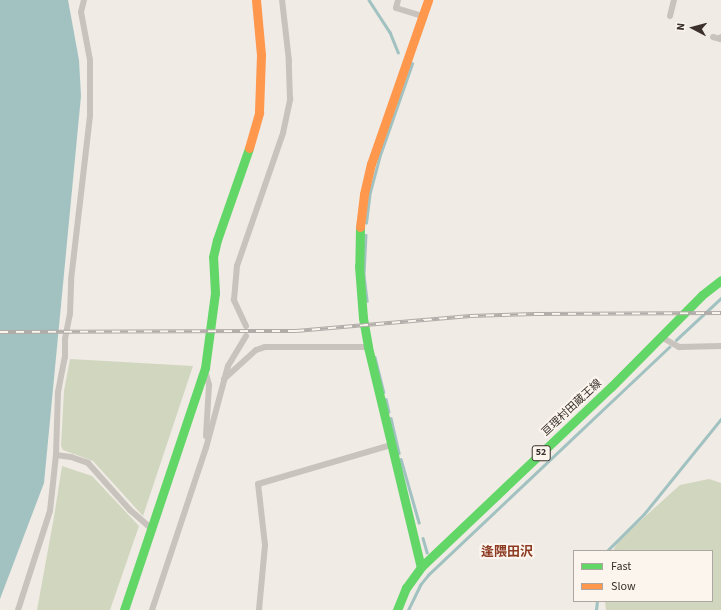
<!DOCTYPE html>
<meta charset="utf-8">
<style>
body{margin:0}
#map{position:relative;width:721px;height:610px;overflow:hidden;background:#f0ebe5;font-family:"Source Sans 3","Noto Sans JP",sans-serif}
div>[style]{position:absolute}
.green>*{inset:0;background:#d1d6bf}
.water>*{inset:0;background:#a1c2c1}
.stream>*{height:2.5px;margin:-1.25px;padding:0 1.25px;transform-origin:1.25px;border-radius:1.25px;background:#a1c2c1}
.street>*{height:6px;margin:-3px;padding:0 3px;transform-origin:3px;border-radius:3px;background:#c9c3be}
.fast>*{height:9px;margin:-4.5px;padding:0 4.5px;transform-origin:4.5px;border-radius:4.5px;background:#63d668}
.slow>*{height:9px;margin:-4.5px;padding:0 4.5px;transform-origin:4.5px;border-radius:4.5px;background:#ff974d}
.rail>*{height:4px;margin-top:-2px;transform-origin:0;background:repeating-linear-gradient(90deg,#fbf5ee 0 8px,#b1aca8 0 16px);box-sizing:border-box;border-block:1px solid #b1aca8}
span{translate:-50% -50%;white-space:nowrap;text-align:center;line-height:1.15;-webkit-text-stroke:4px #fbf5ee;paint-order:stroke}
.shield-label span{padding:1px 3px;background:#fbf5ee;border:1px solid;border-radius:3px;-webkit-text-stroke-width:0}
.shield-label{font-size:10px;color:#3b302b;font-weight:700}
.street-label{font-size:11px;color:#3b302b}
.quarter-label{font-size:13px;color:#8c3b22;font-weight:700}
.legend{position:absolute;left:573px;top:550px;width:140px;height:52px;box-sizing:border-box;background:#fbf5ee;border:1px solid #aea6a0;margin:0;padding:5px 7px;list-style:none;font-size:12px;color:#3b302b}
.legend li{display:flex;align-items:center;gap:8px;height:20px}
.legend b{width:20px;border:1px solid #aea6a0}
.north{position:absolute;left:673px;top:8px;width:40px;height:40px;-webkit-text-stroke:3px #fbf5ee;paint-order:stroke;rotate:276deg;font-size:11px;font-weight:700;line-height:16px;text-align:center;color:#3b302b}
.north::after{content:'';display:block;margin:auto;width:14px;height:18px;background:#3b302b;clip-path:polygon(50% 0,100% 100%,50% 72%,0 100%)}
</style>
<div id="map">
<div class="green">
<i style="clip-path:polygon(70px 359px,193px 366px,143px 516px,93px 461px,63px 450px,61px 446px,64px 391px)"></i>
<i style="clip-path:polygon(62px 466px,92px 476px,139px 526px,110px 610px,37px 610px,54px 517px)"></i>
<i style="clip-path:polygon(709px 479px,721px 483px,721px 610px,606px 610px,605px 601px,712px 601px,712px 551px,613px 551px,618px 541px,680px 485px)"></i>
</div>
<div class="water">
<i style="clip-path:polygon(0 0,68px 0,79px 60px,81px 96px,44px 483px,0 599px)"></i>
</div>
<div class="stream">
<i style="left:369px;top:0;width:38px;rotate:57deg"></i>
<i style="left:390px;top:32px;width:22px;rotate:68deg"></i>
<i style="left:366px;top:223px;width:31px;rotate:-83deg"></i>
<i style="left:370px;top:192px;width:35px;rotate:-75deg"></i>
<i style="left:379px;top:158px;width:100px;rotate:-70.7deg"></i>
<i style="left:366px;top:235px;width:40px;rotate:92.9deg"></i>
<i style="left:364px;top:275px;width:26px;rotate:83deg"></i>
<i style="left:676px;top:340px;width:62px;rotate:-43deg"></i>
<i style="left:375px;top:357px;width:36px;rotate:76deg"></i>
<i style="left:386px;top:399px;width:13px;rotate:77deg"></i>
<i style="left:391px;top:418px;width:36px;rotate:77deg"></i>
<i style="left:401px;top:459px;width:66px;rotate:74.1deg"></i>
<i style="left:423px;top:538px;width:15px;rotate:74deg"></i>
<i style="left:607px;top:551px;width:52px;rotate:-45deg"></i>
<i style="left:644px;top:514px;width:122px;rotate:-51deg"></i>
<i style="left:408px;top:610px;width:28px;rotate:-64deg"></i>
<i style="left:420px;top:585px;width:13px;rotate:-51deg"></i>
<i style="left:428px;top:575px;width:332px;rotate:-43.4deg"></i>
<i style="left:596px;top:610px;width:9px;rotate:-84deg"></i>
</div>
<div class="street">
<i style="left:398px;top:0;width:8px;rotate:104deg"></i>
<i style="left:396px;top:8px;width:27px;rotate:17deg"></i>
<i style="left:670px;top:16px;width:16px;rotate:-76deg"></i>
<i style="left:713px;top:37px;width:7px;rotate:16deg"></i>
<i style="left:720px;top:39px;width:2px;rotate:-63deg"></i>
<i style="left:246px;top:326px;width:29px;rotate:-115deg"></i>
<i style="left:234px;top:300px;width:34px;rotate:-85deg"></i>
<i style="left:237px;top:266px;width:141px;rotate:-70.9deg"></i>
<i style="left:283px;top:133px;width:35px;rotate:-78deg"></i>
<i style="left:290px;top:99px;width:38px;rotate:-92deg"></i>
<i style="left:289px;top:61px;width:61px;rotate:-96.5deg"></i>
<i style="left:661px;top:337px;width:21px;rotate:29deg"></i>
<i style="left:679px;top:347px;width:42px;rotate:-1.4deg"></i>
<i style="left:205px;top:370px;width:16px;rotate:75deg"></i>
<i style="left:209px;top:385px;width:51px;rotate:93.4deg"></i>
<i style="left:224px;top:379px;width:43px;rotate:-42.2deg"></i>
<i style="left:256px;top:350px;width:9px;rotate:-18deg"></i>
<i style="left:265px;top:347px;width:103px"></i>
<i style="left:56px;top:455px;width:15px;rotate:8deg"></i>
<i style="left:71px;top:457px;width:18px;rotate:19deg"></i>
<i style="left:88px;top:463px;width:63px;rotate:48.2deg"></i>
<i style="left:130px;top:510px;width:28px;rotate:41deg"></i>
<i style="left:18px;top:610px;width:104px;rotate:-72.1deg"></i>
<i style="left:50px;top:511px;width:56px;rotate:-83.9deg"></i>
<i style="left:56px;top:455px;width:63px;rotate:-88.2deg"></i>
<i style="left:58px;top:392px;width:36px;rotate:-79deg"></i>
<i style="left:65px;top:357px;width:18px;rotate:-90deg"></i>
<i style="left:65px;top:339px;width:25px;rotate:-79deg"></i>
<i style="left:70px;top:314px;width:34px;rotate:-88deg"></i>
<i style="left:71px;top:280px;width:166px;rotate:-83.4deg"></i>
<i style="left:90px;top:115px;width:55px;rotate:-90deg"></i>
<i style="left:90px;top:60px;width:49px;rotate:-100.6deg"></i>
<i style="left:81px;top:12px;width:12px;rotate:-76deg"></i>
<i style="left:152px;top:610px;width:171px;rotate:-71.6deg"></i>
<i style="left:206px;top:448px;width:85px;rotate:-75deg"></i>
<i style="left:228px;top:366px;width:35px;rotate:-59deg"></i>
<i style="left:259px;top:610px;width:65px;rotate:-84.7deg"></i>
<i style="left:265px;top:545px;width:61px;rotate:-96.5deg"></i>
<i style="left:258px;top:484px;width:139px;rotate:-16.3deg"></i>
</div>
<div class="fast">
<i style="left:360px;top:227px;width:39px;rotate:91deg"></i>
<i style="left:359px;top:266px;width:52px;rotate:85.6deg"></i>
<i style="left:363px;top:318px;width:29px;rotate:80deg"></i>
<i style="left:368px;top:347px;width:226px;rotate:76.5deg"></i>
<i style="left:124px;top:610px;width:255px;rotate:-71.5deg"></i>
<i style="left:205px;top:368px;width:76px;rotate:-82.4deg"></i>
<i style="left:215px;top:293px;width:36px;rotate:-93deg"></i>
<i style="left:213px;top:257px;width:17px;rotate:-77deg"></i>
<i style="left:217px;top:240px;width:97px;rotate:-70.8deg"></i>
<i style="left:397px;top:610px;width:24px;rotate:-68deg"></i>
<i style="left:406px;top:588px;width:26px;rotate:-54deg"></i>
<i style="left:421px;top:567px;width:262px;rotate:-43.5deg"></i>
<i style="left:611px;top:387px;width:129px;rotate:-45.3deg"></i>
<i style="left:702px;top:295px;width:24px;rotate:-38deg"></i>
</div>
<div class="slow">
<i style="left:249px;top:148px;width:37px;rotate:-74deg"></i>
<i style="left:259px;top:112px;width:57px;rotate:-88deg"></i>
<i style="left:261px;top:55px;width:55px;rotate:-95.2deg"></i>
<i style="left:360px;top:227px;width:33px;rotate:-83deg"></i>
<i style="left:364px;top:194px;width:31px;rotate:-77deg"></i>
<i style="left:371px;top:164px;width:174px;rotate:-70.8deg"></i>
</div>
<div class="rail">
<i style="left:0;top:332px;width:296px;rotate:-0.2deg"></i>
<i style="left:296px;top:331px;width:175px;rotate:-4.9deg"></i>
<i style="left:470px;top:316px;width:66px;rotate:-1.7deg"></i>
<i style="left:536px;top:314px;width:185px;rotate:-0.3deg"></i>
</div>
<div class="shield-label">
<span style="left:541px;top:453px">52</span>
</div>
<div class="street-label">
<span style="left:572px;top:408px;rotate:-43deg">亘理村田蔵王線</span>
</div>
<div class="quarter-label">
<span style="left:507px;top:552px">逢隈田沢</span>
</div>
<ul class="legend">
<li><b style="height:5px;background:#63d668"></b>Fast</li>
<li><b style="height:5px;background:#ff974d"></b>Slow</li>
</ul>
<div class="north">N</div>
</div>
